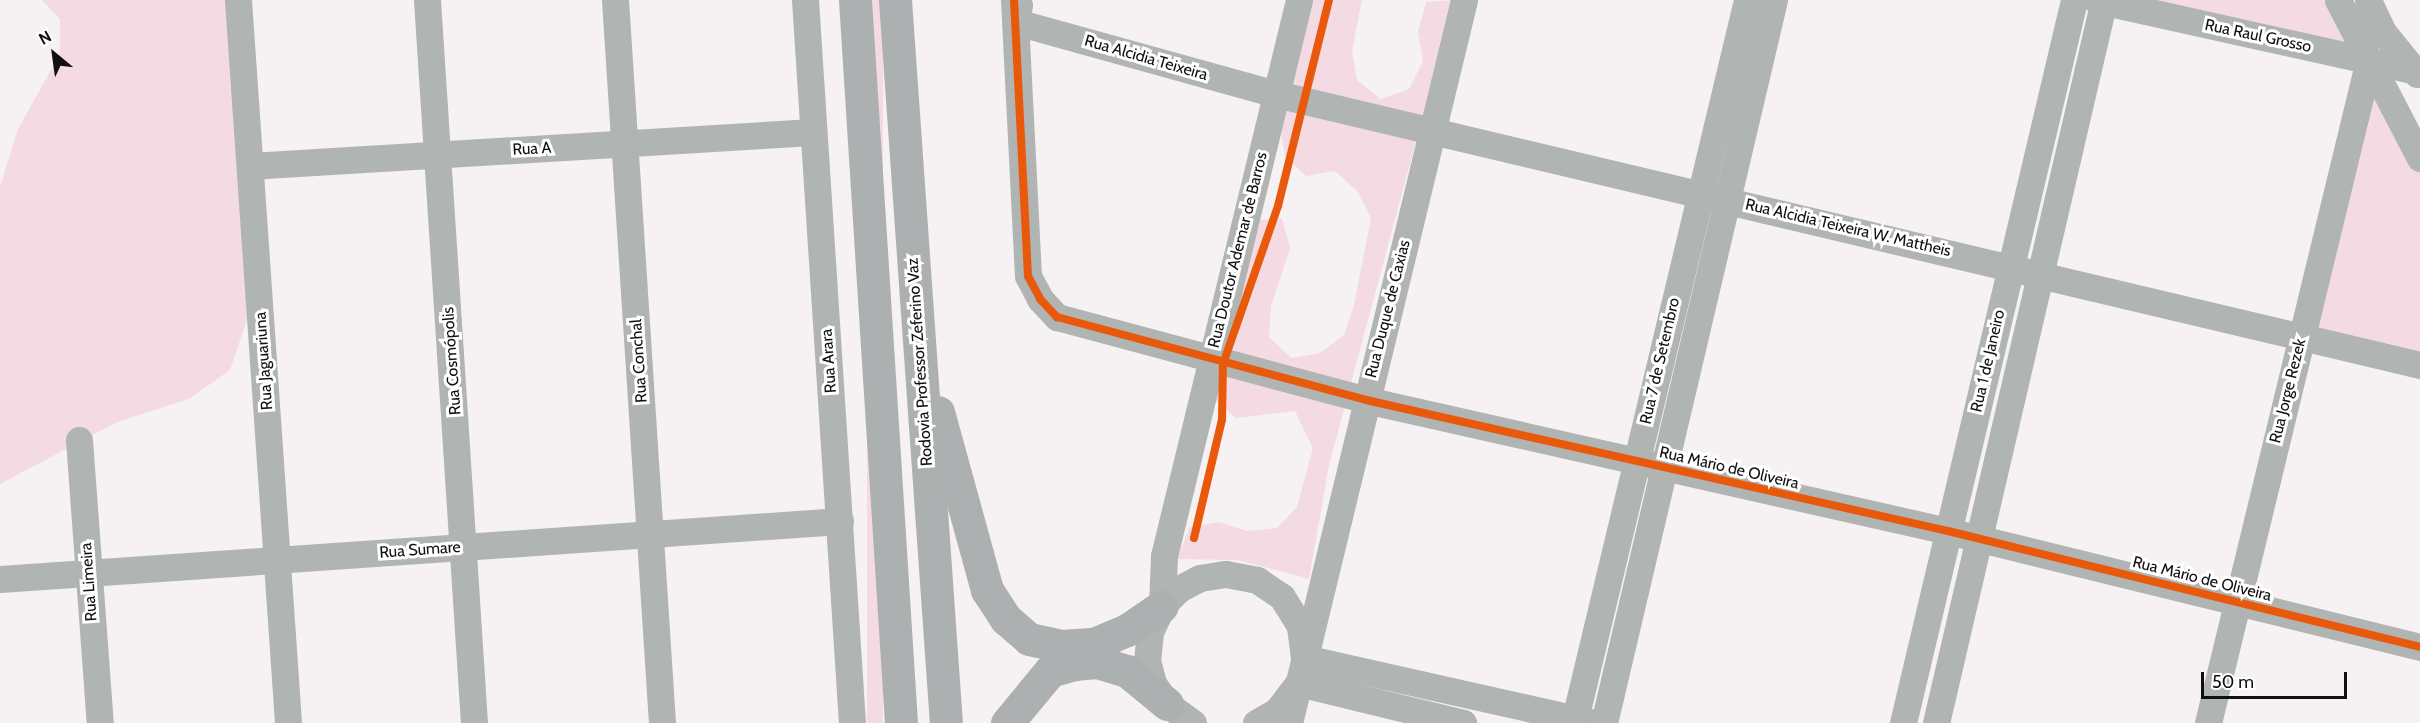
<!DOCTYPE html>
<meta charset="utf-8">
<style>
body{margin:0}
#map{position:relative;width:2420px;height:723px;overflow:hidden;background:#f6f1f3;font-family:Cabin,sans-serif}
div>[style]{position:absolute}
.green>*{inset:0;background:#f4dae3;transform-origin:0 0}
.minor>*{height:27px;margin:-13.5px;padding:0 13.5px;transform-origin:13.5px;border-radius:13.5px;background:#b0b4b3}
.highway>*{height:33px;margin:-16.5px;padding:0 16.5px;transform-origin:16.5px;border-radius:16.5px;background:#adb0b0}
.cycleway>*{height:8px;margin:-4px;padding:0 4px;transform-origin:4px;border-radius:4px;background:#e8590c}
span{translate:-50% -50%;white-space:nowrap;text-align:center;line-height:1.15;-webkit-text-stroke:6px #fff;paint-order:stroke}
.street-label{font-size:16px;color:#120f10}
.north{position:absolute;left:24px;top:24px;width:60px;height:60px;-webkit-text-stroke:4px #fff;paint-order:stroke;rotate:331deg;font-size:16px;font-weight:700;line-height:24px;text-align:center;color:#120f10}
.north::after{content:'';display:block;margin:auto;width:21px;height:27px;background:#120f10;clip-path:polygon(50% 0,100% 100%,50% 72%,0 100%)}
.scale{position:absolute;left:2201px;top:672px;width:146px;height:27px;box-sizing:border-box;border:3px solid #120f10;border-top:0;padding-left:8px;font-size:18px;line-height:21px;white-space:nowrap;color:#120f10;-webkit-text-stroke:4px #fff;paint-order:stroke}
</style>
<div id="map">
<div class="green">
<i style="clip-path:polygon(42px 0,232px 0,250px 311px,230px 370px,189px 399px,117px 422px,0 484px,0 187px,18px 129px,60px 54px,60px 19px)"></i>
<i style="left:867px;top:0;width:16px;height:725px"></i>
<i style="clip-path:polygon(1307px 0,1362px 0,1352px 51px,1357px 80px,1381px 99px,1409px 89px,1423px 61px,1418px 32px,1426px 2px,1454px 0,1329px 465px,1309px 579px,1238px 560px,1177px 559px,1190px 527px,1219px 522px,1247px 531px,1277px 528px,1297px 507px,1313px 448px,1295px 411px,1236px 418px,1213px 399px,1252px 221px,1282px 218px,1290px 248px,1271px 306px,1269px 337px,1291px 358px,1320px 353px,1344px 335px,1354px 305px,1371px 218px,1357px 191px,1335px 171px,1306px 176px,1285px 156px,1280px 127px)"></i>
<i style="clip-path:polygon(2153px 0,2329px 0,2351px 45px)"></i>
<i style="clip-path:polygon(2373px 77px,2420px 168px,2420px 352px,2311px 330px)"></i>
</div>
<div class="minor">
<i style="left:238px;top:0;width:725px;rotate:86.04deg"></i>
<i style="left:427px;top:0;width:725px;rotate:86.28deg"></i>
<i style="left:615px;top:0;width:725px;rotate:86.28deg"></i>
<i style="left:805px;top:0;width:725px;rotate:86.28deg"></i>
<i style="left:1014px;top:0;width:276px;rotate:87.1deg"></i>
<i style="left:1028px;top:276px;width:26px;rotate:62deg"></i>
<i style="left:1040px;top:299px;width:25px;rotate:47deg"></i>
<i style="left:1057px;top:317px;width:320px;rotate:15deg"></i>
<i style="left:1366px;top:400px;width:597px;rotate:12.69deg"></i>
<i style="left:1948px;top:531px;width:486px;rotate:13.8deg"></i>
<i style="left:2096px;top:0;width:332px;rotate:12.5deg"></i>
<i style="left:2338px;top:0;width:178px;rotate:62.6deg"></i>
<i style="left:2368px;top:0;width:35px;rotate:65deg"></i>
<i style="left:2383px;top:32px;width:54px;rotate:51deg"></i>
<i style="left:1019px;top:5px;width:17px;rotate:100deg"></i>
<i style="left:1016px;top:22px;width:270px;rotate:15.5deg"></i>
<i style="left:1276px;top:94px;width:1176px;rotate:13.33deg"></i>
<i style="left:250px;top:166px;width:564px;rotate:-3.46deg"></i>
<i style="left:79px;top:440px;width:284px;rotate:85.8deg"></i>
<i style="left:0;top:579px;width:842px;rotate:-3.95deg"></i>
<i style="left:1162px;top:606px;width:50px;rotate:-87.7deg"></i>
<i style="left:1164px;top:556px;width:572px;rotate:-76.35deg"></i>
<i style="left:1193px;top:723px;width:32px;rotate:-144deg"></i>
<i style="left:1167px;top:704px;width:25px;rotate:-124deg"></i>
<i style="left:1153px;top:683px;width:23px;rotate:-105deg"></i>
<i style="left:1147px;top:661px;width:29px;rotate:-84deg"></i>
<i style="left:1150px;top:632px;width:29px;rotate:-65deg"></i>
<i style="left:1162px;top:606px;width:24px;rotate:-45deg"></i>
<i style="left:1179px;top:589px;width:24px;rotate:-28deg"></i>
<i style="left:1200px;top:578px;width:26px;rotate:-9deg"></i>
<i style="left:1226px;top:574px;width:32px;rotate:11deg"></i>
<i style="left:1257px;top:580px;width:30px;rotate:34deg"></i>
<i style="left:1282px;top:597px;width:34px;rotate:58deg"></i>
<i style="left:1300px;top:626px;width:32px;rotate:83deg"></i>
<i style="left:1304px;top:658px;width:294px;rotate:12.6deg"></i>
<i style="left:1256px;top:723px;width:24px;rotate:-30deg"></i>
<i style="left:1277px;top:711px;width:35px;rotate:-53deg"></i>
<i style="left:1298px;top:683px;width:170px;rotate:13.6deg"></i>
<i style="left:1289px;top:723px;width:744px;rotate:-76.39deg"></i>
<i style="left:1574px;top:723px;width:743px;rotate:-76.54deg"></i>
<i style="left:1604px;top:723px;width:743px;rotate:-76.77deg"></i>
<i style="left:1903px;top:723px;width:743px;rotate:-76.69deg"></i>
<i style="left:1936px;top:723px;width:742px;rotate:-76.92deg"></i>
<i style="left:2208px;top:723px;width:682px;rotate:-76.35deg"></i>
</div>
<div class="highway">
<i style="left:855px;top:0;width:724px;rotate:86.36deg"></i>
<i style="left:895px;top:0;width:725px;rotate:85.97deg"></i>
<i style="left:938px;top:412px;width:185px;rotate:74.6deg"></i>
<i style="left:987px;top:590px;width:35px;rotate:57deg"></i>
<i style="left:1006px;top:619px;width:30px;rotate:41deg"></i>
<i style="left:1029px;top:639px;width:34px;rotate:12deg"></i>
<i style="left:1062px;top:646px;width:32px;rotate:-4deg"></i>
<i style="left:1094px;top:644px;width:36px;rotate:-23deg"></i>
<i style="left:1127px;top:630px;width:42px;rotate:-34.4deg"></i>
<i style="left:1007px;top:723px;width:67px;rotate:-50.4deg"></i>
<i style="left:1050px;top:671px;width:25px;rotate:-16deg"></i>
<i style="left:1074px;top:664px;width:23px;rotate:-5deg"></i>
<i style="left:1097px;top:662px;width:31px;rotate:17deg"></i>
<i style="left:1127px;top:671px;width:52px;rotate:39.5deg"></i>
</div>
<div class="cycleway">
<i style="left:1014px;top:0;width:276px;rotate:87.1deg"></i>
<i style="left:1028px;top:276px;width:26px;rotate:62deg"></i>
<i style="left:1040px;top:299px;width:25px;rotate:47deg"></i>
<i style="left:1057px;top:317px;width:320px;rotate:15deg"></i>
<i style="left:1366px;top:400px;width:597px;rotate:12.69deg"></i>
<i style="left:1948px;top:531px;width:486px;rotate:13.8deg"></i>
<i style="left:1194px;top:538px;width:121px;rotate:-76.7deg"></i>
<i style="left:1222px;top:420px;width:56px;rotate:-89deg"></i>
<i style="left:1223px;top:364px;width:167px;rotate:-70.8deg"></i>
<i style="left:1278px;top:206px;width:212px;rotate:-76.1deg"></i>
</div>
<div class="street-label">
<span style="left:2258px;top:36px;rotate:12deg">Rua Raul Grosso</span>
<span style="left:1146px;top:58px;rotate:16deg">Rua Alcidia Teixeira</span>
<span style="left:532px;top:149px;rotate:-3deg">Rua A</span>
<span style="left:1848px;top:228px;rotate:13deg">Rua Alcidia Teixeira W. Mattheis</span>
<span style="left:1238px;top:250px;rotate:-76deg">Rua Doutor Ademar de Barros</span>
<span style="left:1388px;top:309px;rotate:-76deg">Rua Duque de Caxias</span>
<span style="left:264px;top:361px;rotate:-94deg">Rua Jaguariuna</span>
<span style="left:452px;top:361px;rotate:-94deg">Rua Cosmópolis</span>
<span style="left:639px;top:361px;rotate:-94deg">Rua Conchal</span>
<span style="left:829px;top:361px;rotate:-94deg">Rua Arara</span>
<span style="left:1660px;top:361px;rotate:-77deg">Rua 7 de Setembro</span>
<span style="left:1988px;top:361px;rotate:-77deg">Rua 1 de Janeiro</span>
<span style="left:920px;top:362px;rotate:-94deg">Rodovia Professor Zeferino Vaz</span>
<span style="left:2288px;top:391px;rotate:-76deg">Rua Jorge Rezek</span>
<span style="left:1729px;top:468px;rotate:13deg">Rua Mário de Oliveira</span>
<span style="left:420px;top:550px;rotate:-4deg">Rua Sumare</span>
<span style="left:2202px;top:579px;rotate:14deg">Rua Mário de Oliveira</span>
<span style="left:89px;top:582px;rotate:-94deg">Rua Limeira</span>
</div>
<div class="north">N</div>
<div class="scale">50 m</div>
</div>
